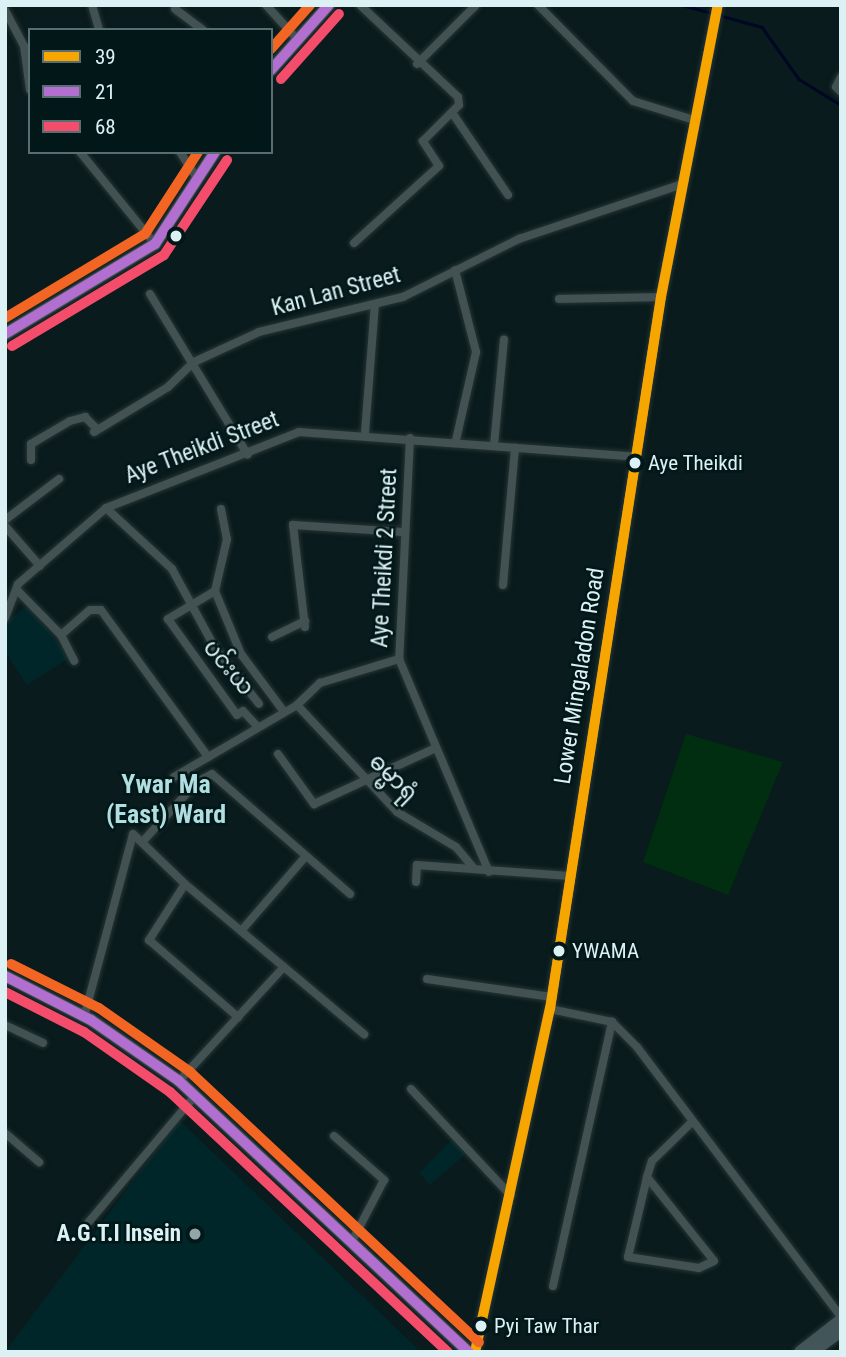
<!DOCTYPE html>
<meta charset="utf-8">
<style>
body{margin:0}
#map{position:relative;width:846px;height:1357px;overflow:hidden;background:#091b1c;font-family:"Roboto Condensed","Noto Sans Myanmar",sans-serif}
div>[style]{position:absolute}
.built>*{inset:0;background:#012629}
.green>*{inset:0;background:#012e10}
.stream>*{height:2.5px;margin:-1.25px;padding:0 1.25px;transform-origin:1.25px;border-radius:1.25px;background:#010723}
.roads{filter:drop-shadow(0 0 2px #283434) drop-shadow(0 0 2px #283434)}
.minor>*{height:8px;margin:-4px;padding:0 4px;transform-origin:4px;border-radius:4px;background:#425152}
.secondary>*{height:10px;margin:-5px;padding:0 5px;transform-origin:5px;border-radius:5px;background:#425152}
.primary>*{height:12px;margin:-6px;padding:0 6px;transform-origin:6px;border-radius:6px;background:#425659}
.bus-1>*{height:10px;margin:-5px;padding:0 5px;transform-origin:5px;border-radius:5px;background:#f7a600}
.bus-2>*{height:10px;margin:-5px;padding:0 5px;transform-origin:5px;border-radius:5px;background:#b36fd0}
.bus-3>*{height:10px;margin:-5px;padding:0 5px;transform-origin:5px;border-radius:5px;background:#f44d6c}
.bus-4>*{height:10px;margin:-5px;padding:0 5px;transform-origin:5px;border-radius:5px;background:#f26522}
.dots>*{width:19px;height:19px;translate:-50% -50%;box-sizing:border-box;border:4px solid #021718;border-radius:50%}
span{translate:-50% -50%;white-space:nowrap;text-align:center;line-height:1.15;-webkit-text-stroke:5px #021718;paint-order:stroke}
.bus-label{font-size:21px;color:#dbf1f3}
.left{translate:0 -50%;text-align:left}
.street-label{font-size:23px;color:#dbf1f3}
.poi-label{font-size:23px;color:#dbf1f3;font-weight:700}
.right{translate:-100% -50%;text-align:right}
.quarter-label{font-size:26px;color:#b1dee1;font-weight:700}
.frame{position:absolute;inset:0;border:7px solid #dbf1f3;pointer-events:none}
.legend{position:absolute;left:28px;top:28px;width:245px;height:126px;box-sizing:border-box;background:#021718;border:2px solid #596e70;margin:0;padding:9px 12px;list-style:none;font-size:21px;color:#dbf1f3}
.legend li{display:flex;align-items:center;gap:14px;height:35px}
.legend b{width:35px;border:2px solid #596e70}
</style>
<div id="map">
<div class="built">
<i style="clip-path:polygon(29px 604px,69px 658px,27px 685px,5px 651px,5px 623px)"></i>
<i style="clip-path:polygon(179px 1120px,421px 1352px,5px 1352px)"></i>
<i style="clip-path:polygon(454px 1138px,467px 1153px,430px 1185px,419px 1173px)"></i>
</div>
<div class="green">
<i style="clip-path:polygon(686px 734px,783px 762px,728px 895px,643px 862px)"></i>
</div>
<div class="stream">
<i style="left:682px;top:5px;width:31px;rotate:15deg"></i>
<i style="left:719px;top:15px;width:45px;rotate:15.6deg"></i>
<i style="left:762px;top:27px;width:64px;rotate:54.6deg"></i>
<i style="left:799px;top:79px;width:49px;rotate:31.8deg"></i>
</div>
<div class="roads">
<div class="minor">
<i style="left:92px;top:5px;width:26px;rotate:74deg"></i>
<i style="left:266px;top:5px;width:46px;rotate:47.6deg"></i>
<i style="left:538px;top:5px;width:135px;rotate:45.3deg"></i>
<i style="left:633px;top:101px;width:64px;rotate:17.3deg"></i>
<i style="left:175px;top:9px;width:35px;rotate:37deg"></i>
<i style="left:5px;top:10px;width:41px;rotate:62.2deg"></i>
<i style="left:24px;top:46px;width:44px;rotate:82.2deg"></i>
<i style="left:417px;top:64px;width:83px;rotate:-45deg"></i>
<i style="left:841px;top:77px;width:11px;rotate:117deg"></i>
<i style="left:836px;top:87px;width:7px;rotate:45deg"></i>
<i style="left:453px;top:114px;width:98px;rotate:55.8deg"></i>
<i style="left:80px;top:152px;width:119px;rotate:50.8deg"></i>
<i style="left:180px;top:152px;width:33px;rotate:57deg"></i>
<i style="left:354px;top:243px;width:115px;rotate:-42.2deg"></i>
<i style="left:439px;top:166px;width:30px;rotate:-123deg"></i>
<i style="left:423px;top:141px;width:51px;rotate:-45deg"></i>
<i style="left:459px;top:105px;width:8px;rotate:-97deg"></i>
<i style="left:458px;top:97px;width:134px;rotate:-136.8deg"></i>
<i style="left:455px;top:270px;width:85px;rotate:75.6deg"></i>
<i style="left:476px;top:352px;width:90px;rotate:102.8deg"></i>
<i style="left:150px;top:294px;width:188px;rotate:58.7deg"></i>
<i style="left:559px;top:299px;width:102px;rotate:-1.1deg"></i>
<i style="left:94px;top:432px;width:87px;rotate:-31.3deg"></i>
<i style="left:168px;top:387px;width:36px;rotate:-44deg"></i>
<i style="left:194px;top:362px;width:72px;rotate:-24.8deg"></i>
<i style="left:259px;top:332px;width:148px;rotate:-13.7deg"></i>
<i style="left:403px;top:297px;width:130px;rotate:-26.6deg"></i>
<i style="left:519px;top:239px;width:172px;rotate:-18.6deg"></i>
<i style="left:365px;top:433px;width:129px;rotate:-85.6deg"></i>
<i style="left:410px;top:438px;width:221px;rotate:92.8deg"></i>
<i style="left:399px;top:659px;width:231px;rotate:67.1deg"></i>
<i style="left:494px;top:445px;width:106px;rotate:-84.6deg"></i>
<i style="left:31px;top:460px;width:16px;rotate:-90deg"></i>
<i style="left:31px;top:444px;width:45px;rotate:-30.5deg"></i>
<i style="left:70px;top:421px;width:16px;rotate:-15deg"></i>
<i style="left:85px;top:417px;width:17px;rotate:45deg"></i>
<i style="left:106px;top:508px;width:90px;rotate:42.7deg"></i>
<i style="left:172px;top:569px;width:90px;rotate:61.4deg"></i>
<i style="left:215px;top:648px;width:71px;rotate:51.8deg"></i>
<i style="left:221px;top:509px;width:31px;rotate:79deg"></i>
<i style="left:227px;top:539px;width:53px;rotate:103deg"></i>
<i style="left:215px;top:591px;width:68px;rotate:67.6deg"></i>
<i style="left:241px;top:654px;width:69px;rotate:53.3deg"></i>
<i style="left:5px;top:520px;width:68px;rotate:-37.2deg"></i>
<i style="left:5px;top:526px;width:53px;rotate:48.8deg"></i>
<i style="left:503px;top:585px;width:138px;rotate:-85deg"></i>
<i style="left:18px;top:591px;width:62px;rotate:45.7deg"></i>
<i style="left:61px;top:635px;width:38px;rotate:-41deg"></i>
<i style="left:90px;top:610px;width:11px"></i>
<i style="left:101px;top:610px;width:182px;rotate:53.9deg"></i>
<i style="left:215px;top:591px;width:55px;rotate:149.2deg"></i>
<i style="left:168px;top:619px;width:118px;rotate:54.3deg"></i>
<i style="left:237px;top:715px;width:7px;rotate:-34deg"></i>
<i style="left:243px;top:711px;width:21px;rotate:47deg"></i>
<i style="left:5px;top:618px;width:36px;rotate:-69deg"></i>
<i style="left:18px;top:584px;width:116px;rotate:-40.8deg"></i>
<i style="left:106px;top:508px;width:207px;rotate:-21.5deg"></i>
<i style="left:299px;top:432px;width:338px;rotate:4.2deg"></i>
<i style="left:305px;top:627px;width:103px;rotate:-96.7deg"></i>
<i style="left:293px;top:525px;width:110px;rotate:3.6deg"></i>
<i style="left:61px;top:635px;width:29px;rotate:63deg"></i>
<i style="left:272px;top:637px;width:37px;rotate:-26deg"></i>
<i style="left:297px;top:705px;width:146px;rotate:46.9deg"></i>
<i style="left:397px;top:812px;width:69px;rotate:30.7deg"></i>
<i style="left:456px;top:847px;width:25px;rotate:50deg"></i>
<i style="left:278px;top:754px;width:62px;rotate:54.2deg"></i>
<i style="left:314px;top:804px;width:134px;rotate:-24.7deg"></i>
<i style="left:174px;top:777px;width:143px;rotate:-30.3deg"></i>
<i style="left:297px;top:705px;width:32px;rotate:-44deg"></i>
<i style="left:320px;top:683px;width:83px;rotate:-16.9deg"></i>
<i style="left:145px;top:839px;width:77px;rotate:-47.6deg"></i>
<i style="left:197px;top:782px;width:17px;rotate:-28deg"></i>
<i style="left:212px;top:774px;width:183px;rotate:41deg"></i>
<i style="left:416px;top:882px;width:17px;rotate:-87deg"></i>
<i style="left:417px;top:865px;width:153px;rotate:4.1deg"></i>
<i style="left:185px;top:884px;width:234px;rotate:40deg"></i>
<i style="left:241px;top:931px;width:99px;rotate:-49.1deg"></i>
<i style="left:427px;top:979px;width:126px;rotate:8.2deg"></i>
<i style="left:550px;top:1009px;width:63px;rotate:11.8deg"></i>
<i style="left:612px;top:1022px;width:35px;rotate:45deg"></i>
<i style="left:637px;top:1047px;width:338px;rotate:52.9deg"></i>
<i style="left:84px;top:1017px;width:189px;rotate:-75deg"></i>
<i style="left:133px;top:834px;width:72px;rotate:43.9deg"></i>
<i style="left:185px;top:884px;width:67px;rotate:122.7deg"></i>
<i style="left:149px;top:940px;width:118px;rotate:40.9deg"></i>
<i style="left:5px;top:1025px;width:42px;rotate:25.3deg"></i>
<i style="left:179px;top:1081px;width:155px;rotate:-47.4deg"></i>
<i style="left:411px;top:1089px;width:146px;rotate:46.9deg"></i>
<i style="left:5px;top:1133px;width:45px;rotate:40.5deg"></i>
<i style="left:334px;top:1136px;width:67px;rotate:41.3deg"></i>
<i style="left:384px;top:1180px;width:71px;rotate:117.6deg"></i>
<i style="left:647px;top:1177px;width:107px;rotate:51.4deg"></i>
<i style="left:714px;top:1261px;width:17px;rotate:155deg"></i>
<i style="left:699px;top:1268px;width:72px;rotate:-171.2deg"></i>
<i style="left:628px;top:1257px;width:82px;rotate:-76.6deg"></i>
<i style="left:647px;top:1177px;width:17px;rotate:-73deg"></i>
<i style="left:652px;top:1161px;width:57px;rotate:-44.3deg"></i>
<i style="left:87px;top:1224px;width:166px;rotate:-49.9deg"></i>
<i style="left:553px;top:1286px;width:271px;rotate:-77.4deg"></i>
</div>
<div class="secondary">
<i style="left:475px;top:1352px;width:351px;rotate:-77.7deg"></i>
<i style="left:550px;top:1009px;width:721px;rotate:-81.14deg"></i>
<i style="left:661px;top:297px;width:298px;rotate:-79deg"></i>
</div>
<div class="primary">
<i style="left:271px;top:70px;width:87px;rotate:-48.3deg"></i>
<i style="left:5px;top:334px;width:175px;rotate:-31deg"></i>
<i style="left:155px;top:244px;width:110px;rotate:-56.9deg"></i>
<i style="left:5px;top:976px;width:97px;rotate:27.1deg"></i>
<i style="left:91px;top:1020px;width:107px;rotate:34.7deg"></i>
<i style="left:179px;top:1081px;width:397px;rotate:43.1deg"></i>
<i style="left:800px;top:1352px;width:52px;rotate:-38deg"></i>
<i style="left:812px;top:1352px;width:36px;rotate:-36deg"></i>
</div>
</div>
<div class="bus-1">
<i style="left:475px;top:1352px;width:351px;rotate:-77.7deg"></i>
<i style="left:550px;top:1009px;width:721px;rotate:-81.14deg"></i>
<i style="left:661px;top:297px;width:298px;rotate:-79deg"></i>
</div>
<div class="bus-2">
<i style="left:271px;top:70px;width:87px;rotate:-48.3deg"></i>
<i style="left:5px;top:334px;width:175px;rotate:-31deg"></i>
<i style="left:155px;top:244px;width:110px;rotate:-56.9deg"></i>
<i style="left:5px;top:976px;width:97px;rotate:27.1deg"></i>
<i style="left:91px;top:1020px;width:107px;rotate:34.7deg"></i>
<i style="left:179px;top:1081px;width:397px;rotate:43.1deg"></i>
</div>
<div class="bus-3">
<i style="left:281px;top:79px;width:87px;rotate:-48.3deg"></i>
<i style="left:12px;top:346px;width:177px;rotate:-30.9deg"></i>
<i style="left:164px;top:255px;width:114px;rotate:-56.4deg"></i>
<i style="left:5px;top:992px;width:89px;rotate:26.9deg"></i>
<i style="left:84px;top:1032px;width:105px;rotate:34.9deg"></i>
<i style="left:170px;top:1092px;width:381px;rotate:43.1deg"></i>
</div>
<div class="bus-4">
<i style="left:271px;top:49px;width:59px;rotate:-48.4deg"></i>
<i style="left:5px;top:318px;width:163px;rotate:-31deg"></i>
<i style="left:145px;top:234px;width:98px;rotate:-57.1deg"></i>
<i style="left:11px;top:964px;width:98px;rotate:26.6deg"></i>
<i style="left:99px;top:1008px;width:110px;rotate:35deg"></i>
<i style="left:189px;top:1071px;width:397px;rotate:43.1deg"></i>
</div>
<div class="dots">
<i style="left:176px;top:236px;background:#dbf1f3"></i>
<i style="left:635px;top:463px;background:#dbf1f3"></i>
<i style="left:559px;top:951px;background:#dbf1f3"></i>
<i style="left:195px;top:1234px;background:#92a6a8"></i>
<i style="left:481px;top:1326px;background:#dbf1f3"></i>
</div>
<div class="bus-label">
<span class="left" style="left:648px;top:463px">Aye Theikdi</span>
<span class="left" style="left:572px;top:951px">YWAMA</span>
<span class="left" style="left:494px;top:1326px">Pyi Taw Thar</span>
</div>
<div class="street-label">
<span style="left:336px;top:292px;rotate:-15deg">Kan Lan Street</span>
<span style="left:202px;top:448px;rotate:-21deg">Aye Theikdi Street</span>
<span style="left:385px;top:558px;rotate:-87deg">Aye Theikdi 2 Street</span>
<span style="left:228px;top:668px;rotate:50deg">ပင်းယ</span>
<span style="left:580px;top:676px;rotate:-81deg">Lower Mingaladon Road</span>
<span style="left:393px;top:778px;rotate:44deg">ဓမ္မာရုံ</span>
</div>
<div class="poi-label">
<span class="right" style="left:181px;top:1234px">A.G.T.I Insein</span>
</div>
<div class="quarter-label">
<span style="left:166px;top:800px">Ywar Ma<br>(East) Ward</span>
</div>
<div class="frame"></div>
<ul class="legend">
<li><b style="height:9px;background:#f7a600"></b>39</li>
<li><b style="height:9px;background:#b36fd0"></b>21</li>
<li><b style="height:9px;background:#f44d6c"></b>68</li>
</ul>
</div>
